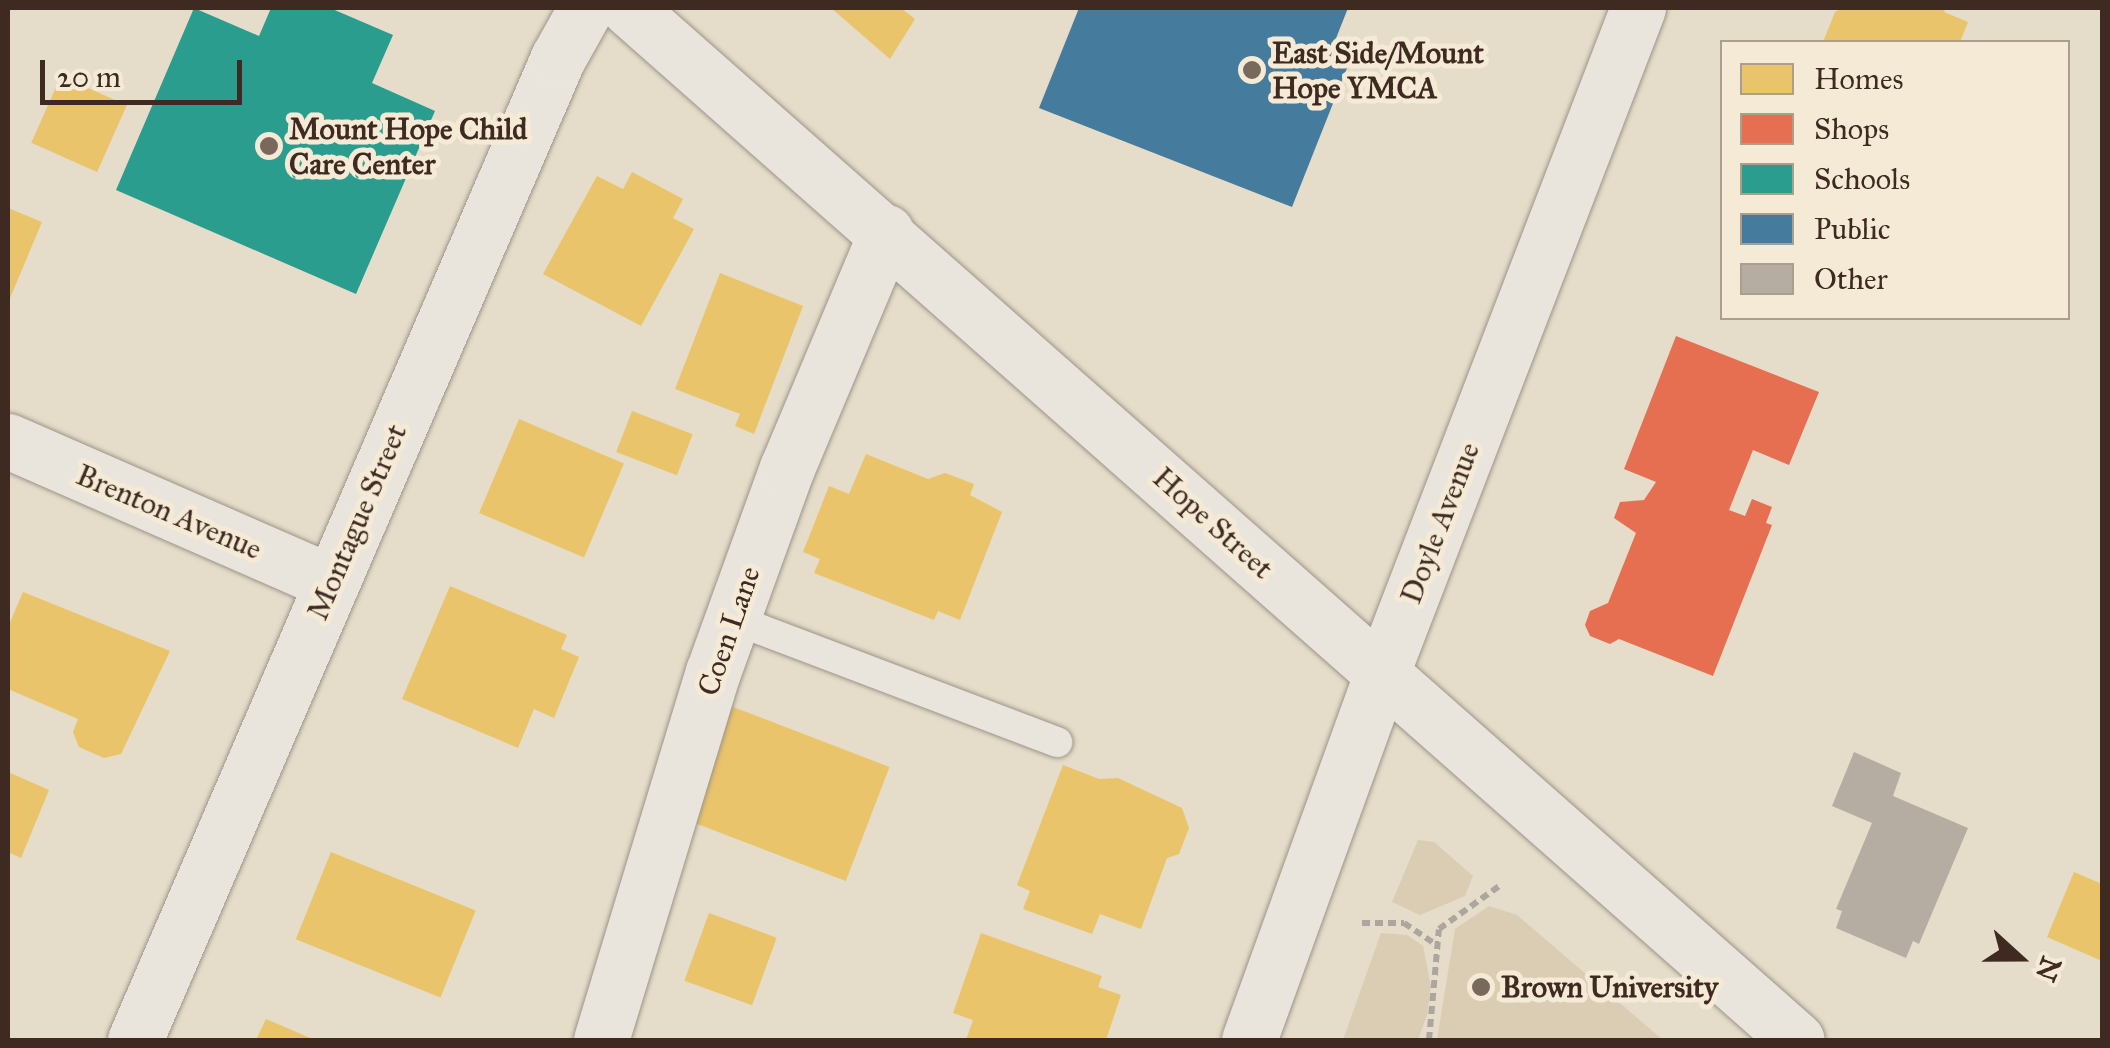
<!DOCTYPE html>
<style>
body{margin:0}
#map{position:relative;width:2110px;height:1048px;overflow:hidden;background:#e5dcc9;font-family:"IM FELL Great Primer",serif}
div>[style]{position:absolute}
.green>*{inset:0;background:#dbcdb4}
.homes>*{inset:0;background:#e9c46a;transform-origin:0 0}
.shops>*{inset:0;background:#e76f51}
.schools>*{inset:0;background:#2a9d8f}
.public>*{inset:0;background:#457b9d}
.building>*{inset:0;background:#b5ada1}
.path>*{height:6px;margin-top:-3px;transform-origin:0;background:repeating-linear-gradient(90deg,#aca69e 0 8px,transparent 0 13px)}
.roads{filter:drop-shadow(0 0 2px #9c9489) drop-shadow(0 0 2px #9c9489)}
.service>*{height:30px;margin:-15px;padding:0 15px;transform-origin:15px;border-radius:15px;background:#eae5dc}
.minor>*{height:55px;margin:-27.5px;padding:0 27.5px;transform-origin:27.5px;border-radius:27.5px;background:#eae5dc}
.tertiary>*{height:55px;margin:-27.5px;padding:0 27.5px;transform-origin:27.5px;border-radius:27.5px;background:#eae5dc}
.secondary>*{height:55px;margin:-27.5px;padding:0 27.5px;transform-origin:27.5px;border-radius:27.5px;background:#eae5dc}
.dots>*{width:28px;height:28px;translate:-50% -50%;box-sizing:border-box;border:5px solid #f5ead5;border-radius:50%}
span{translate:-50% -50%;white-space:nowrap;text-align:center;line-height:1.15;-webkit-text-stroke:10px #f5ead5;paint-order:stroke}
.poi-label{font-size:30px;color:#3f2a22;font-weight:700}
.left{translate:0 -50%;text-align:left}
.street-label{font-size:30px;color:#3f2a22}
.frame{position:absolute;inset:0;border:10px solid #3f2a22;pointer-events:none}
.legend{position:absolute;left:1720px;top:40px;width:350px;height:280px;box-sizing:border-box;background:#f5ead5;border:2px solid #ac9d8d;margin:0;padding:12px 18px;list-style:none;font-size:30px;color:#3f2a22}
.legend li{display:flex;align-items:center;gap:20px;height:50px}
.legend b{width:50px;border:2px solid #ac9d8d}
.north{position:absolute;left:1970px;top:908px;width:100px;height:100px;-webkit-text-stroke:8px #f5ead5;paint-order:stroke;rotate:111deg;font-size:28px;font-weight:700;line-height:40px;text-align:center;color:#3f2a22}
.north::after{content:'';display:block;margin:auto;width:35px;height:45px;background:#3f2a22;clip-path:polygon(50% 0,100% 100%,50% 72%,0 100%)}
.scale{position:absolute;left:40px;top:60px;width:202px;height:45px;box-sizing:border-box;border:5px solid #3f2a22;border-top:0;padding-left:12px;font-size:30px;line-height:35px;white-space:nowrap;color:#3f2a22;-webkit-text-stroke:8px #f5ead5;paint-order:stroke}
</style>
<div id="map">
<div class="green">
<i style="clip-path:polygon(1418px 840px,1434px 842px,1473px 876px,1465px 896px,1420px 915px,1392px 902px)"></i>
<i style="clip-path:polygon(1489px 906px,1517px 915px,1663px 1040px,1437px 1040px,1455px 929px)"></i>
<i style="clip-path:polygon(1381px 933px,1407px 935px,1423px 946px,1431px 986px,1427px 1015px,1418px 1040px,1343px 1040px)"></i>
</div>
<div class="homes">
<i style="clip-path:polygon(831px 8px,901px 8px,915px 19px,890px 59px)"></i>
<i style="clip-path:polygon(1843px 8px,1946px 8px,1944px 12px,1968px 22px,1960px 42px,1823px 42px,1835px 12px)"></i>
<i style="left:61px;top:76px;width:72px;height:73px;rotate:24deg"></i>
<i style="clip-path:polygon(632px 172px,683px 199px,673px 218px,694px 229px,641px 326px,543px 274px,597px 176px,623px 189px)"></i>
<i style="clip-path:polygon(8px 208px,42px 222px,8px 303px)"></i>
<i style="clip-path:polygon(720px 273px,803px 306px,754px 434px,735px 426px,740px 414px,675px 389px)"></i>
<i style="left:632px;top:411px;width:65px;height:44px;rotate:21deg"></i>
<i style="left:519px;top:419px;width:114px;height:102px;rotate:23deg"></i>
<i style="clip-path:polygon(866px 454px,928px 479px,945px 473px,974px 484px,970px 495px,1002px 512px,960px 620px,938px 611px,934px 620px,814px 573px,820px 559px,803px 552px,829px 486px,849px 494px)"></i>
<i style="clip-path:polygon(450px 586px,567px 635px,561px 649px,579px 657px,554px 718px,534px 709px,518px 748px,402px 699px)"></i>
<i style="clip-path:polygon(23px 592px,170px 651px,121px 754px,104px 758px,79px 747px,73px 732px,78px 719px,8px 689px,8px 627px)"></i>
<i style="left:728px;top:705px;width:173px;height:122px;rotate:21deg"></i>
<i style="clip-path:polygon(1063px 765px,1099px 779px,1118px 778px,1182px 808px,1189px 828px,1179px 854px,1167px 858px,1141px 929px,1100px 914px,1092px 934px,1023px 909px,1030px 891px,1017px 885px)"></i>
<i style="clip-path:polygon(8px 772px,49px 790px,21px 858px,8px 852px)"></i>
<i style="left:331px;top:852px;width:156px;height:94px;rotate:22deg"></i>
<i style="clip-path:polygon(2074px 872px,2102px 884px,2102px 961px,2047px 937px)"></i>
<i style="left:709px;top:913px;width:72px;height:72px;rotate:20deg"></i>
<i style="clip-path:polygon(981px 933px,1102px 976px,1098px 987px,1121px 995px,1106px 1040px,966px 1040px,973px 1020px,953px 1013px)"></i>
<i style="clip-path:polygon(266px 1019px,315px 1040px,256px 1040px)"></i>
</div>
<div class="shops">
<i style="clip-path:polygon(1676px 336px,1819px 392px,1789px 465px,1753px 450px,1729px 510px,1745px 516px,1752px 499px,1772px 507px,1766px 523px,1772px 525px,1713px 676px,1619px 639px,1610px 644px,1590px 636px,1585px 625px,1590px 611px,1608px 603px,1636px 533px,1614px 518px,1620px 502px,1644px 500px,1656px 482px,1624px 469px)"></i>
</div>
<div class="schools">
<i style="clip-path:polygon(194px 8px,259px 36px,271px 8px,330px 8px,393px 35px,372px 83px,435px 111px,356px 294px,116px 190px)"></i>
</div>
<div class="public">
<i style="clip-path:polygon(1079px 8px,1348px 8px,1331px 51px,1351px 58px,1292px 207px,1039px 108px)"></i>
</div>
<div class="building">
<i style="clip-path:polygon(1854px 752px,1901px 773px,1893px 796px,1968px 828px,1919px 944px,1913px 941px,1906px 958px,1836px 928px,1842px 911px,1836px 909px,1872px 823px,1832px 806px)"></i>
</div>
<div class="path">
<i style="left:1362px;top:923px;width:42px"></i>
<i style="left:1404px;top:923px;width:40px;rotate:34deg"></i>
<i style="left:1429px;top:1040px;width:111px;rotate:-84.9deg"></i>
<i style="left:1439px;top:929px;width:77px;rotate:-35.5deg"></i>
</div>
<div class="roads">
<div class="service">
<i style="left:733px;top:619px;width:347px;rotate:20.8deg"></i>
</div>
<div class="minor">
<i style="left:8px;top:441px;width:352px;rotate:23.6deg"></i>
<i style="left:135px;top:1040px;width:1069px;rotate:-66.7deg"></i>
<i style="left:558px;top:58px;width:57px;rotate:-60.8deg"></i>
<i style="left:601px;top:1040px;width:385px;rotate:-73.1deg"></i>
<i style="left:713px;top:672px;width:217px;rotate:-70.1deg"></i>
<i style="left:787px;top:468px;width:256px;rotate:-67.2deg"></i>
<i style="left:1249px;top:1040px;width:388px;rotate:-70.1deg"></i>
</div>
<div class="tertiary">
<i style="left:1381px;top:675px;width:715px;rotate:-68.93deg"></i>
</div>
<div class="secondary">
<i style="left:628px;top:8px;width:1559px;rotate:41.44deg"></i>
</div>
</div>
<div class="dots">
<i style="left:1252px;top:70px;background:#79685c"></i>
<i style="left:269px;top:146px;background:#79685c"></i>
<i style="left:1481px;top:987px;background:#79685c"></i>
</div>
<div class="poi-label">
<span class="left" style="left:1272px;top:70px">East Side/Mount<br>Hope YMCA</span>
<span class="left" style="left:289px;top:146px">Mount Hope Child<br>Care Center</span>
<span class="left" style="left:1501px;top:987px">Brown University</span>
</div>
<div class="street-label">
<span style="left:169px;top:512px;rotate:23deg">Brenton Avenue</span>
<span style="left:357px;top:522px;rotate:-67deg">Montague Street</span>
<span style="left:1213px;top:523px;rotate:42deg">Hope Street</span>
<span style="left:1440px;top:523px;rotate:-69deg">Doyle Avenue</span>
<span style="left:729px;top:631px;rotate:-71deg">Coen Lane</span>
</div>
<div class="frame"></div>
<ul class="legend">
<li><b style="height:28px;background:#e9c46a"></b>Homes</li>
<li><b style="height:28px;background:#e76f51"></b>Shops</li>
<li><b style="height:28px;background:#2a9d8f"></b>Schools</li>
<li><b style="height:28px;background:#457b9d"></b>Public</li>
<li><b style="height:28px;background:#b5ada1"></b>Other</li>
</ul>
<div class="north">N</div>
<div class="scale">20 m</div>
</div>
